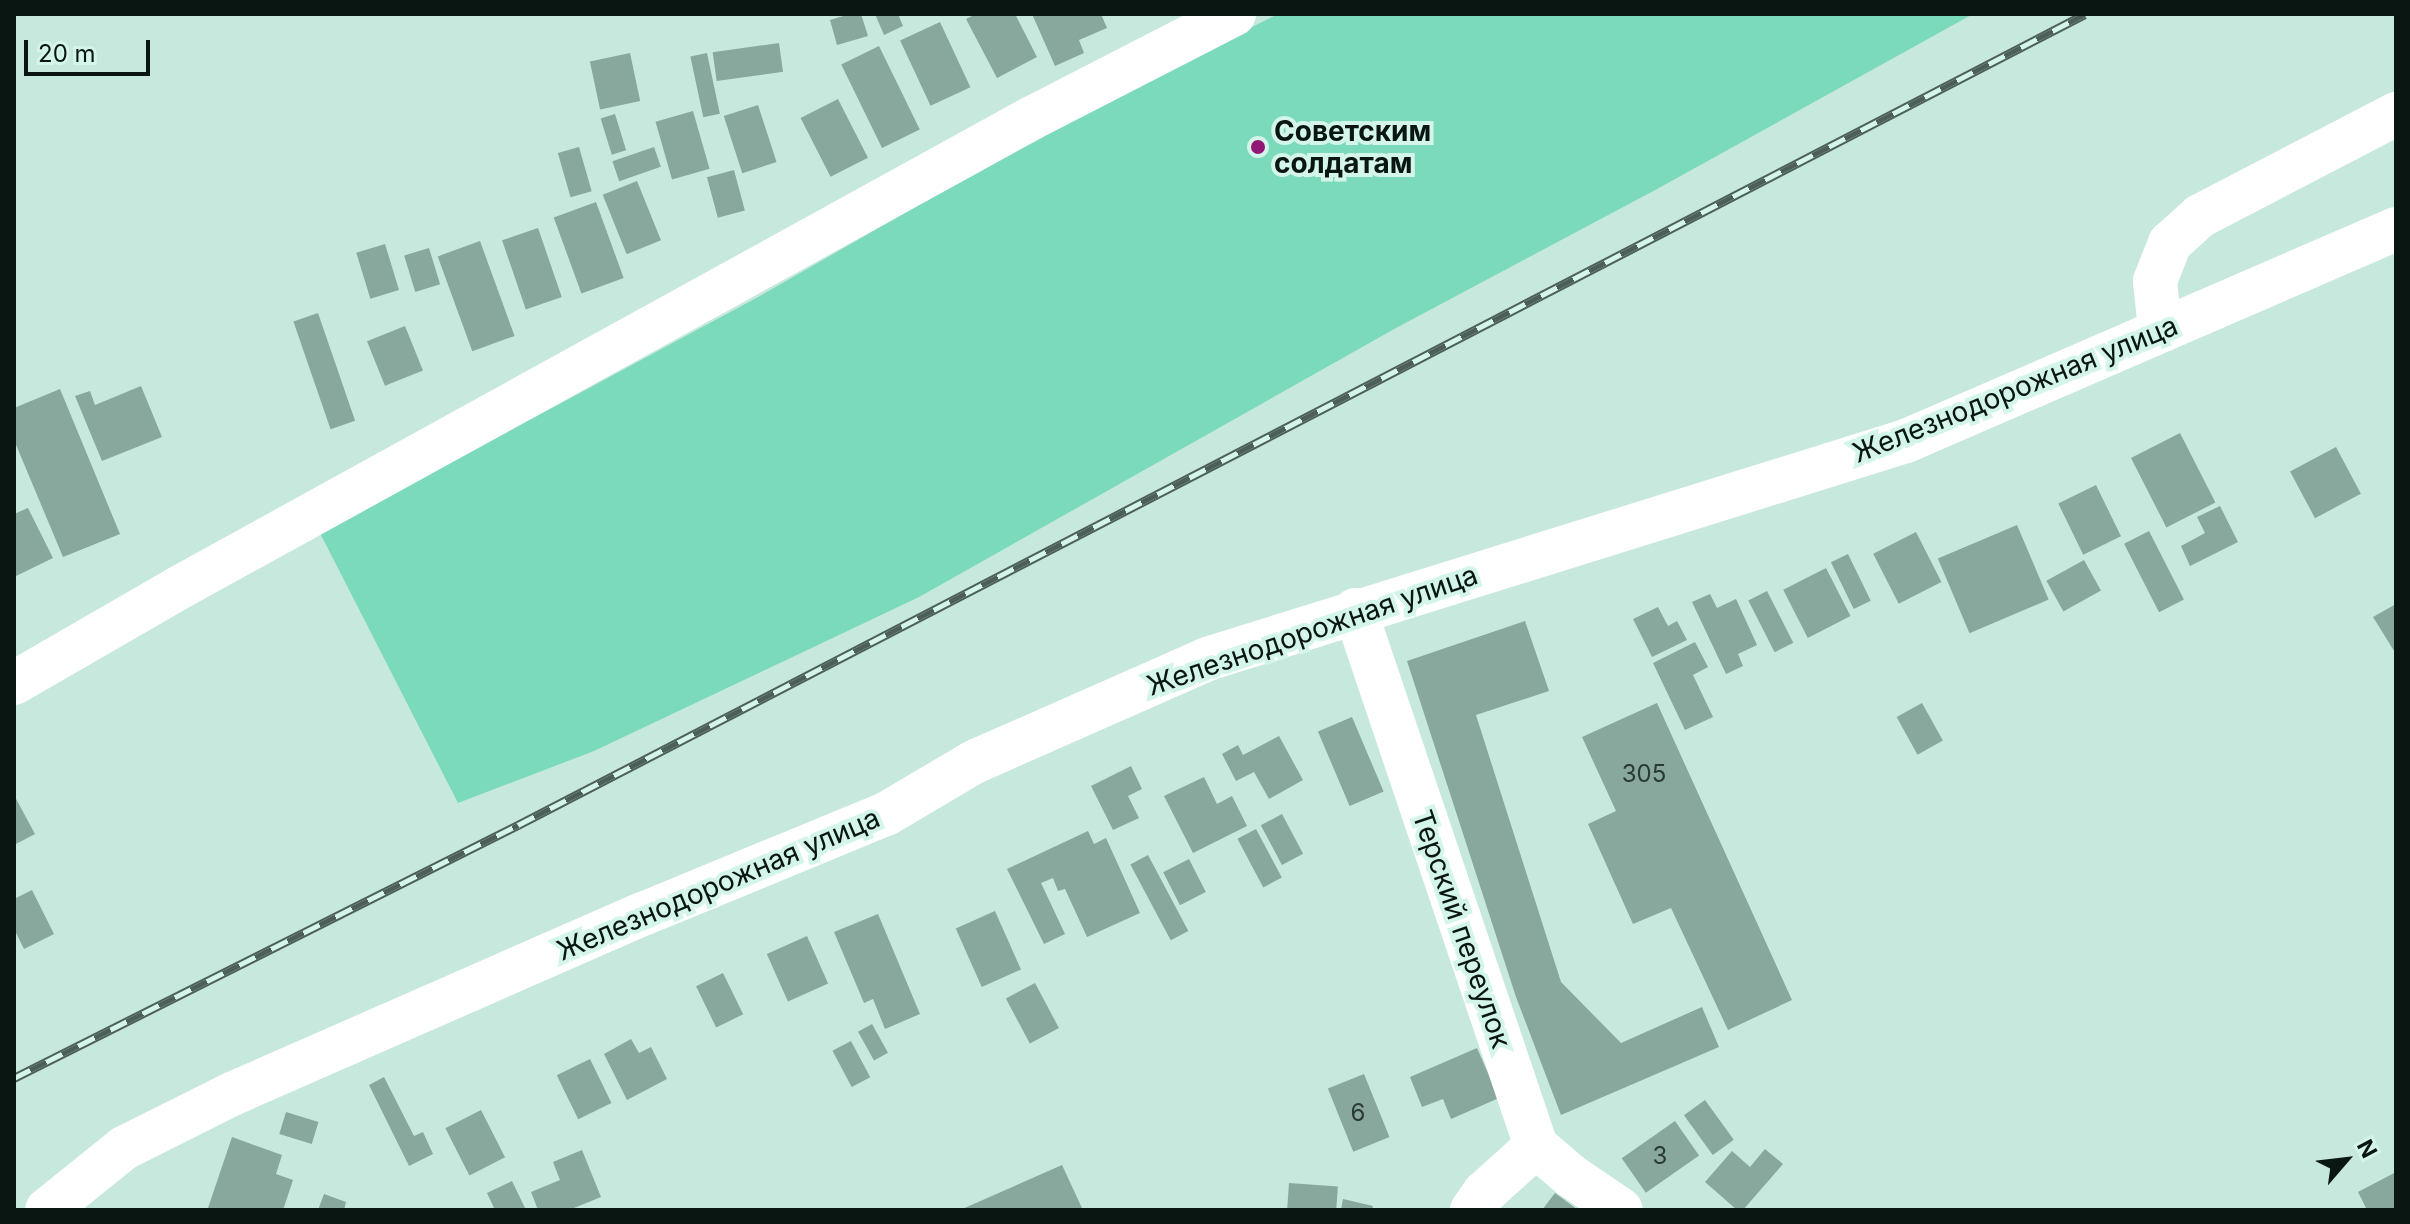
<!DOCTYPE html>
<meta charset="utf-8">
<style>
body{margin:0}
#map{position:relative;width:2410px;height:1224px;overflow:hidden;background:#c7e8dc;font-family:Inter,sans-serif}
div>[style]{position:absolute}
.green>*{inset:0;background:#7bd9bc}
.building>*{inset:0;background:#89a89d;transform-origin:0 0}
.minor>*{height:44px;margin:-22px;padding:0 22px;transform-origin:22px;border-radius:22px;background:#fff}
.rail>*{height:9px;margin-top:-4.5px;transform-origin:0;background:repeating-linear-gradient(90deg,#d4f5e9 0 18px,#4c6059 0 36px);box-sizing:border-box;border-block:2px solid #4c6059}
.dots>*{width:22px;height:22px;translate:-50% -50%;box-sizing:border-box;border:4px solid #d4f5e9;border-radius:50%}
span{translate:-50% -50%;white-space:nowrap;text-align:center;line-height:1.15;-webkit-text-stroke:8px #d4f5e9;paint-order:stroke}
.number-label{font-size:24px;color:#2a3a35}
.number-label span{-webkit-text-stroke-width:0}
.poi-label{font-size:28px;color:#0a1612;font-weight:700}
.left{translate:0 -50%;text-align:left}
.street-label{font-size:28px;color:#0a1612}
.frame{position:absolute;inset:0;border:16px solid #0a1612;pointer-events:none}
.north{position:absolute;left:2306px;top:1120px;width:80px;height:80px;-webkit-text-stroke:6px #d4f5e9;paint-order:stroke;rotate:62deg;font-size:22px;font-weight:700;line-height:32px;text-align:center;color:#0a1612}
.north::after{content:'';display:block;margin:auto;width:28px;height:36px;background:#0a1612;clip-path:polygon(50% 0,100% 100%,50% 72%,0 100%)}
.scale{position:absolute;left:24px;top:40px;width:126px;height:36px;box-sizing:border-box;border:4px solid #0a1612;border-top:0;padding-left:10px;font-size:24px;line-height:28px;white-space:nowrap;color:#0a1612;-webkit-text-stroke:6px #d4f5e9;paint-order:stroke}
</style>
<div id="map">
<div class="green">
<i style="clip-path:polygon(1278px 14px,1973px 14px,1657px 189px,1396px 328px,919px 597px,594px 751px,458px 803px,320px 533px,760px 296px,1069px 119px)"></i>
</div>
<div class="building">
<i style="clip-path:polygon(850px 14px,861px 14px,868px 36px,837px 45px,830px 20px)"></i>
<i style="clip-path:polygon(875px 14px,898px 14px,903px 26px,884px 35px)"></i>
<i style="clip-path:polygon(976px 14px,1015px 14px,1037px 57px,997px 78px,966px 19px)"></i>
<i style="clip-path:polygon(1032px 14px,1101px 14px,1107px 28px,1079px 40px,1084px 53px,1055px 66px)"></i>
<i style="left:940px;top:22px;width:72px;height:44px;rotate:65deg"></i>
<i style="left:779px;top:43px;width:29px;height:67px;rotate:82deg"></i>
<i style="left:879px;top:46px;width:93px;height:42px;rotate:64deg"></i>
<i style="left:630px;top:53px;width:49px;height:41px;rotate:78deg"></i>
<i style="left:707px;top:53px;width:62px;height:17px;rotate:78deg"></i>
<i style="left:838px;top:99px;width:66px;height:42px;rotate:63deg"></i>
<i style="left:758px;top:105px;width:60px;height:36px;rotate:72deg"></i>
<i style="left:693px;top:111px;width:60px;height:39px;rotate:74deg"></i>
<i style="left:615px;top:114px;width:38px;height:15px;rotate:73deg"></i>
<i style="left:579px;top:147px;width:46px;height:22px;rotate:74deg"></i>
<i style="left:654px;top:147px;width:21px;height:44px;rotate:71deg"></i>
<i style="left:734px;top:170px;width:42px;height:28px;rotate:75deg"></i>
<i style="left:637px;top:181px;width:64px;height:37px;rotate:68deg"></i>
<i style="left:596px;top:202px;width:81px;height:45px;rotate:70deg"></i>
<i style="left:538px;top:228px;width:73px;height:38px;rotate:71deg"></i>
<i style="left:480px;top:241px;width:101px;height:45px;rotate:70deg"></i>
<i style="left:385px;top:244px;width:48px;height:30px;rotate:73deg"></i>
<i style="left:429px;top:248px;width:38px;height:26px;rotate:73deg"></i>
<i style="left:318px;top:313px;width:114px;height:26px;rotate:71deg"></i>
<i style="left:405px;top:326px;width:48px;height:41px;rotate:68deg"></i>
<i style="clip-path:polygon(141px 386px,162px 437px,102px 461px,75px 396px,90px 391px,95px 405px)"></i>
<i style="clip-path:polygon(60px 389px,120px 534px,63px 557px,14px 440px,14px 408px)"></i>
<i style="left:2180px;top:433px;width:78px;height:55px;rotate:63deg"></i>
<i style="left:2336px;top:447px;width:53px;height:52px;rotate:62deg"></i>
<i style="left:2096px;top:485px;width:57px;height:42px;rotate:64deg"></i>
<i style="clip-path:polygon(2220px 506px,2238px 542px,2190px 566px,2181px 546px,2205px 533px,2197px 517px)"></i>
<i style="clip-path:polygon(28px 508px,53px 558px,16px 576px,14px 514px)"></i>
<i style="left:2017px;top:525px;width:81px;height:86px;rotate:67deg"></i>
<i style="left:2149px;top:531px;width:77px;height:28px;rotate:63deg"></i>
<i style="left:1916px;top:532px;width:56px;height:48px;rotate:63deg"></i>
<i style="left:1848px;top:554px;width:52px;height:19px;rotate:64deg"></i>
<i style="left:2084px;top:560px;width:35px;height:43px;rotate:61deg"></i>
<i style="left:1826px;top:568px;width:54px;height:48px;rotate:63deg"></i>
<i style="left:1767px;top:591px;width:58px;height:21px;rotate:63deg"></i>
<i style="clip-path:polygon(1710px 594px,1717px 608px,1736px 599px,1757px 645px,1738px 654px,1743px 666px,1726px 674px,1692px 602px)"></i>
<i style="clip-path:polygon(2396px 604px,2396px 654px,2373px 617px)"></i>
<i style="clip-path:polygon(1658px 607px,1668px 626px,1677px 621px,1687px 640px,1652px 657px,1633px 619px)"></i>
<i style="clip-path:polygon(1525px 621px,1549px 691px,1476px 715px,1561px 982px,1621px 1043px,1702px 1007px,1719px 1047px,1561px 1115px,1516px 997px,1407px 661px)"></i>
<i style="clip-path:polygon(1695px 642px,1708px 667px,1693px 675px,1713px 717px,1685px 730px,1653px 663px)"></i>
<i style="clip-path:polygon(1657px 703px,1792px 1000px,1728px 1030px,1671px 908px,1633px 924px,1588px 824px,1616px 811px,1582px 737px)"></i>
<i style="left:1922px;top:703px;width:43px;height:29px;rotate:61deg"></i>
<i style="left:1352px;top:717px;width:81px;height:37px;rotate:67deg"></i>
<i style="clip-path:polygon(1279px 736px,1303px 780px,1269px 799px,1254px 772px,1236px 781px,1222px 754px,1238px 745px,1243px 755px)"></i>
<i style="clip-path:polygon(1131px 766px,1142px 789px,1128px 796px,1139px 818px,1113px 830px,1091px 786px)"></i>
<i style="clip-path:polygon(1204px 777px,1217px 804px,1232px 796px,1247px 826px,1193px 853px,1164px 796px)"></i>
<i style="clip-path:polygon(14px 795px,35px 834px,14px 845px)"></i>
<i style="left:1282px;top:814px;width:45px;height:24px;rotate:62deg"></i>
<i style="left:1256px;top:829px;width:55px;height:21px;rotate:62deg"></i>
<i style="clip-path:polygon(1088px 831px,1094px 844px,1106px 838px,1140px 913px,1087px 937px,1065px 889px,1058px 891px,1053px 878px,1041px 883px,1065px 934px,1044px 944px,1007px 869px)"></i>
<i style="left:1148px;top:855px;width:86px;height:20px;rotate:62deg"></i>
<i style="left:1189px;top:859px;width:37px;height:29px;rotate:63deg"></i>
<i style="clip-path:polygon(32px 890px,54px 934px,24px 949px,14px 929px,14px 899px)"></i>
<i style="left:995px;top:911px;width:64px;height:43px;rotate:66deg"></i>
<i style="clip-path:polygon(878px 914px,920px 1014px,885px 1029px,873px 999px,864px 1003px,834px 932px)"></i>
<i style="left:807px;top:936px;width:52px;height:44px;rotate:66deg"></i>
<i style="left:723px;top:973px;width:46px;height:30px;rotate:64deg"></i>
<i style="left:1035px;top:983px;width:51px;height:33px;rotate:62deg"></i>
<i style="left:872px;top:1024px;width:33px;height:16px;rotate:61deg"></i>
<i style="clip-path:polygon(631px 1039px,639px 1053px,651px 1047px,667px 1079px,627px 1100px,604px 1054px)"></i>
<i style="left:851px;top:1041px;width:41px;height:21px;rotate:62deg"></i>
<i style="clip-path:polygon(1477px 1048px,1499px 1098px,1451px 1119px,1443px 1099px,1422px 1107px,1410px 1077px)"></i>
<i style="left:590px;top:1059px;width:49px;height:37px;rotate:64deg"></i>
<i style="left:1364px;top:1074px;width:68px;height:39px;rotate:68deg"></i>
<i style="clip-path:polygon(384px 1077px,414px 1136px,423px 1132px,433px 1154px,409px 1166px,369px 1085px)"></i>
<i style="left:1705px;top:1100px;width:49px;height:26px;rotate:54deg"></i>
<i style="left:481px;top:1110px;width:53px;height:40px;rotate:63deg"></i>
<i style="left:286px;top:1112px;width:34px;height:23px;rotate:17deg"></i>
<i style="left:1675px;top:1121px;width:42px;height:65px;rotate:55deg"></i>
<i style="clip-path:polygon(232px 1137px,282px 1155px,276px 1174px,293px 1180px,283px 1210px,208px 1208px)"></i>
<i style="clip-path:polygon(1765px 1149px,1783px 1164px,1743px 1210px,1737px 1210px,1705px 1182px,1732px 1151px,1750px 1167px)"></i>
<i style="clip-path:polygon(582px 1150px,601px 1197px,569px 1210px,538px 1210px,531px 1192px,560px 1180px,553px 1162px)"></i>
<i style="clip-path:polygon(1062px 1165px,1082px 1208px,1078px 1210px,960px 1210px)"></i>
<i style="clip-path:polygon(2396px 1172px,2396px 1210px,2367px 1210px,2358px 1192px)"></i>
<i style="clip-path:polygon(512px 1181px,526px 1210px,495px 1210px,487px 1193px)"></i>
<i style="left:1289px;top:1183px;width:49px;height:27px;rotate:4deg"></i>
<i style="clip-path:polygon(1555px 1193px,1578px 1210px,1542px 1210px)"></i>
<i style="clip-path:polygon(324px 1194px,346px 1202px,344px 1210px,318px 1210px)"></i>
<i style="clip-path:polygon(1343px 1199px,1373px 1206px,1372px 1210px,1341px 1210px)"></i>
</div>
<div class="minor">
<i style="left:2160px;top:330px;width:49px;rotate:-95.8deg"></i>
<i style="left:2155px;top:281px;width:41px;rotate:-68.5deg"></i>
<i style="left:2170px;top:243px;width:40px;rotate:-42deg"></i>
<i style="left:2200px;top:216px;width:221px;rotate:-27.5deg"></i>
<i style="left:1355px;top:610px;width:566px;rotate:71.34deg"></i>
<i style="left:1536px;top:1146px;width:46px;rotate:40.6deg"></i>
<i style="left:1571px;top:1176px;width:60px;rotate:34.2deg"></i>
<i style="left:14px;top:683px;width:194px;rotate:-30deg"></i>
<i style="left:182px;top:586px;width:970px;rotate:-28.84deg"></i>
<i style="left:1032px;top:118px;width:227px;rotate:-27.2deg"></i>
<i style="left:47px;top:1210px;width:99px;rotate:-38.8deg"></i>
<i style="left:124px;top:1148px;width:121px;rotate:-26.6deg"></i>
<i style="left:232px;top:1094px;width:449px;rotate:-23.7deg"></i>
<i style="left:643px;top:914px;width:263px;rotate:-22.4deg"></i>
<i style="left:886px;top:814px;width:102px;rotate:-30.6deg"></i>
<i style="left:974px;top:762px;width:255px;rotate:-23.8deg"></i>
<i style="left:1207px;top:659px;width:732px;rotate:-17.32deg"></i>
<i style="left:1906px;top:441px;width:534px;rotate:-23.4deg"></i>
<i style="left:1472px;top:1210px;width:21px;rotate:-55deg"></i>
<i style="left:1484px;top:1193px;width:70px;rotate:-42.1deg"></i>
</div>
<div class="rail">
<i style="left:14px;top:1078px;width:564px;rotate:-26.66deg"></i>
<i style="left:518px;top:825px;width:1764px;rotate:-27.36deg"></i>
</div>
<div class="dots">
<i style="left:1258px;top:147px;background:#911875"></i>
</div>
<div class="number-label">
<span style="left:1644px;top:774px">305</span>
<span style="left:1358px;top:1113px">6</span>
<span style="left:1660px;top:1156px">3</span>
</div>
<div class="poi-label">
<span class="left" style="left:1274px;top:147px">Советским<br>солдатам</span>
</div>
<div class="street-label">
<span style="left:2015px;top:389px;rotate:-22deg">Железнодорожная улица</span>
<span style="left:1312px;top:630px;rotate:-19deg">Железнодорожная улица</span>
<span style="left:718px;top:884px;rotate:-23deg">Железнодорожная улица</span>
<span style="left:1462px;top:929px;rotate:71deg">Терский переулок</span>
</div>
<div class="frame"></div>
<div class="north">N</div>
<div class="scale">20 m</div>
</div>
